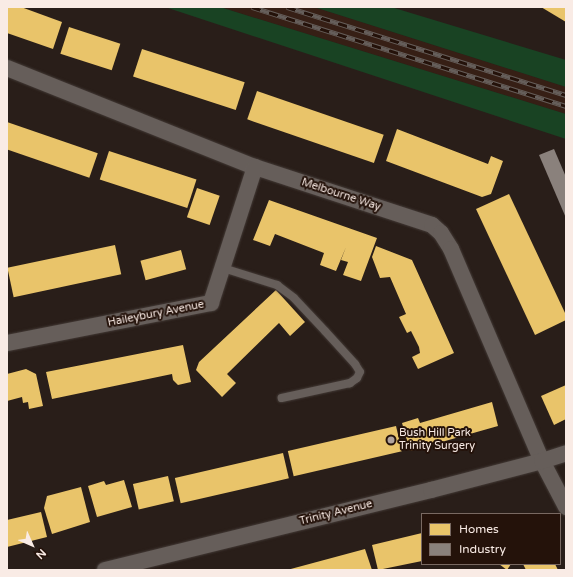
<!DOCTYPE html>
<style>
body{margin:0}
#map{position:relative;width:573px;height:577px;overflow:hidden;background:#291e19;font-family:"Varela Round",sans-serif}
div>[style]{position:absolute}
.built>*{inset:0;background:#361f15}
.green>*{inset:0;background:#194323}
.homes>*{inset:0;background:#e9c46a;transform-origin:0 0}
.industry>*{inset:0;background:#8a817c}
.roads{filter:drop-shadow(0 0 1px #433a36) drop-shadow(0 0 1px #433a36)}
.lane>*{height:8px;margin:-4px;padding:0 4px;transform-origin:4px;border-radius:4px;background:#665e5a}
.street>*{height:16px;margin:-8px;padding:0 8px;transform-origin:8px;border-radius:8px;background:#665e5a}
.rail>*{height:4.5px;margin-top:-2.25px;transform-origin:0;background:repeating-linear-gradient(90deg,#24120a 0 9px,#655e5a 0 18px);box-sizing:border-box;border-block:1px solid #655e5a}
.dots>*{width:11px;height:11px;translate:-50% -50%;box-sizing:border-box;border:2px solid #24120a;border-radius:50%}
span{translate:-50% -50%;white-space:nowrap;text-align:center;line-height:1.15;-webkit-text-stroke:4px #24120a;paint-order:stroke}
.street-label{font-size:11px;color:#f9ebe5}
.poi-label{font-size:11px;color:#f9ebe5}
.left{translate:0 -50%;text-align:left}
.frame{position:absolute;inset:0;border:8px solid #f9ebe5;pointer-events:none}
.legend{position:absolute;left:421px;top:513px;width:140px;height:52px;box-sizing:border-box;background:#24120a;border:1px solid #796962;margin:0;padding:5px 7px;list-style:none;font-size:12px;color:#f9ebe5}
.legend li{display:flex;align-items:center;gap:8px;height:20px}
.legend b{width:20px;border:1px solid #796962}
.north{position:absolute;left:12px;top:525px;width:40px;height:40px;-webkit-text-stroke:3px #24120a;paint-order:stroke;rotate:135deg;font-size:11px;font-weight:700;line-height:16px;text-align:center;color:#f9ebe5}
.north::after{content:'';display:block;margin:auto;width:14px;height:18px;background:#f9ebe5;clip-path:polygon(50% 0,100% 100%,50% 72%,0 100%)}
</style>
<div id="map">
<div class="built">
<i style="clip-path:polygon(220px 7px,314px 7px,566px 87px,566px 114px)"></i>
</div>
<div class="green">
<i style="clip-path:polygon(165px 7px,220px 7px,566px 114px,566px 139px)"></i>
<i style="clip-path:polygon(314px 7px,391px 7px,566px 60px,566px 87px)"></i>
</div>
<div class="homes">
<i style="clip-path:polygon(7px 7px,21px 7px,62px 22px,53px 49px,7px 33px)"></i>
<i style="clip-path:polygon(541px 7px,566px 7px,566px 22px)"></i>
<i style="left:69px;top:27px;width:54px;height:28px;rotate:18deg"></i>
<i style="left:142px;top:49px;width:108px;height:29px;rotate:18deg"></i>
<i style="left:257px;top:91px;width:134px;height:30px;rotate:19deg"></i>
<i style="left:7px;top:122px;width:96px;height:26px;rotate:19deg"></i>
<i style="clip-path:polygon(397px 129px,488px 164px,491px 156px,503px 161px,491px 194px,482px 197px,386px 161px)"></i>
<i style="left:109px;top:151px;width:92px;height:30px;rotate:18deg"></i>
<i style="left:197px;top:188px;width:24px;height:31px;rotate:19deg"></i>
<i style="clip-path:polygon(509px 194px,566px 315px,566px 320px,535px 335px,476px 209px)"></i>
<i style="clip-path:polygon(269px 200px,377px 238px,361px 281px,343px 275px,348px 262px,341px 260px,346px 247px,336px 271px,320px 265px,324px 253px,275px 234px,270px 246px,253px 240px)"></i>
<i style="left:115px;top:245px;width:30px;height:110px;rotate:78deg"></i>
<i style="clip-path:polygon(376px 246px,412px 260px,454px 353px,418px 369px,412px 357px,420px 353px,419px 347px,411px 331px,407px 333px,399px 317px,406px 314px,390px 277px,380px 278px,372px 257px)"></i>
<i style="left:181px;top:250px;width:20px;height:42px;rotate:75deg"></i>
<i style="clip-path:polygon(276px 290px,305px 322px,290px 336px,279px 323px,227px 374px,236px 383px,222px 397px,196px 370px,199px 362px)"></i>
<i style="clip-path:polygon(183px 345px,191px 382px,178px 385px,173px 380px,172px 374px,52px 399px,46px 372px)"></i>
<i style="clip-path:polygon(26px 369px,36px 374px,43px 406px,29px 409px,28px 402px,23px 403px,22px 397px,7px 401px,7px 374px)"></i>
<i style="clip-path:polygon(566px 385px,566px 419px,554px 425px,541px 396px)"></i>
<i style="clip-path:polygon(492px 402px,498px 426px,410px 451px,402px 423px,418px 418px,420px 423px)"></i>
<i style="left:396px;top:426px;width:26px;height:111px;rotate:77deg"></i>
<i style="left:283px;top:453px;width:26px;height:111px;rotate:77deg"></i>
<i style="left:168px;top:476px;width:26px;height:36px;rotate:77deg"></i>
<i style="clip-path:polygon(124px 480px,132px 507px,97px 517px,88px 486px,104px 481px,106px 485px)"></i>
<i style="clip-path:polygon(81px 487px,90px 522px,52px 534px,44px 508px,47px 496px)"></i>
<i style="clip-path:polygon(41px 512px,47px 537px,7px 547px,7px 520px)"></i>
<i style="clip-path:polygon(422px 533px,422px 561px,378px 570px,372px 545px)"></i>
<i style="clip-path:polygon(365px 549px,372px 570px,287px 570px)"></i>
<i style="clip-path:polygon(499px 564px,511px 564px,507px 570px)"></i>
<i style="clip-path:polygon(523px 564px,555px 564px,558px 570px,526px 570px)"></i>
</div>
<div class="industry">
<i style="clip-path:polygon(554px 149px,566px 177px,566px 218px,539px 155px)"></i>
</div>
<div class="roads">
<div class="lane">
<i style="left:223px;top:268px;width:57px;rotate:17.5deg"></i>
<i style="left:277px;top:285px;width:21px;rotate:37deg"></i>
<i style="left:294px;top:298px;width:45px;rotate:46.8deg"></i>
<i style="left:325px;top:331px;width:45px;rotate:47.7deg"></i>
<i style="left:355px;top:364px;width:9px;rotate:58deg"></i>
<i style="left:360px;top:372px;width:7px;rotate:117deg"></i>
<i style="left:357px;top:378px;width:9px;rotate:144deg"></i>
<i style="left:350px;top:383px;width:70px;rotate:167.6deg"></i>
</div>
<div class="street">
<i style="left:7px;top:68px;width:267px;rotate:21.8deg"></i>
<i style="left:255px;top:167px;width:186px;rotate:18.1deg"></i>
<i style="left:432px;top:225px;width:12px;rotate:42deg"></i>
<i style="left:441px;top:233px;width:19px;rotate:58deg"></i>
<i style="left:451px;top:249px;width:231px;rotate:66.8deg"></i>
<i style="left:542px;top:461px;width:52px;rotate:62.4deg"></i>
<i style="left:7px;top:343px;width:208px;rotate:-11.1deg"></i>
<i style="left:211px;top:303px;width:143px;rotate:-72.1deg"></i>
<i style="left:105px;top:570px;width:336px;rotate:-13.8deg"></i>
<i style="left:431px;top:490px;width:115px;rotate:-14.6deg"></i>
<i style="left:542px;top:461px;width:25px;rotate:-18deg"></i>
</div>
</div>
<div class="rail">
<i style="left:252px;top:7px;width:329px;rotate:17.5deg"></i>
<i style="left:287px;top:7px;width:293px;rotate:17.5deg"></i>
</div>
<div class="dots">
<i style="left:391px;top:440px;background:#b0a39e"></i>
</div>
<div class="street-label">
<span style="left:341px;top:195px;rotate:18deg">Melbourne Way</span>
<span style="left:156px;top:314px;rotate:-11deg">Haileybury Avenue</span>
<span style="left:336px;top:513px;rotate:-14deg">Trinity Avenue</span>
</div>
<div class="poi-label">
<span class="left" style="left:399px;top:440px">Bush Hill Park<br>Trinity Surgery</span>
</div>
<div class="frame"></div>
<ul class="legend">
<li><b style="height:11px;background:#e9c46a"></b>Homes</li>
<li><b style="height:11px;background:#8a817c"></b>Industry</li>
</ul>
<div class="north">N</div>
</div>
